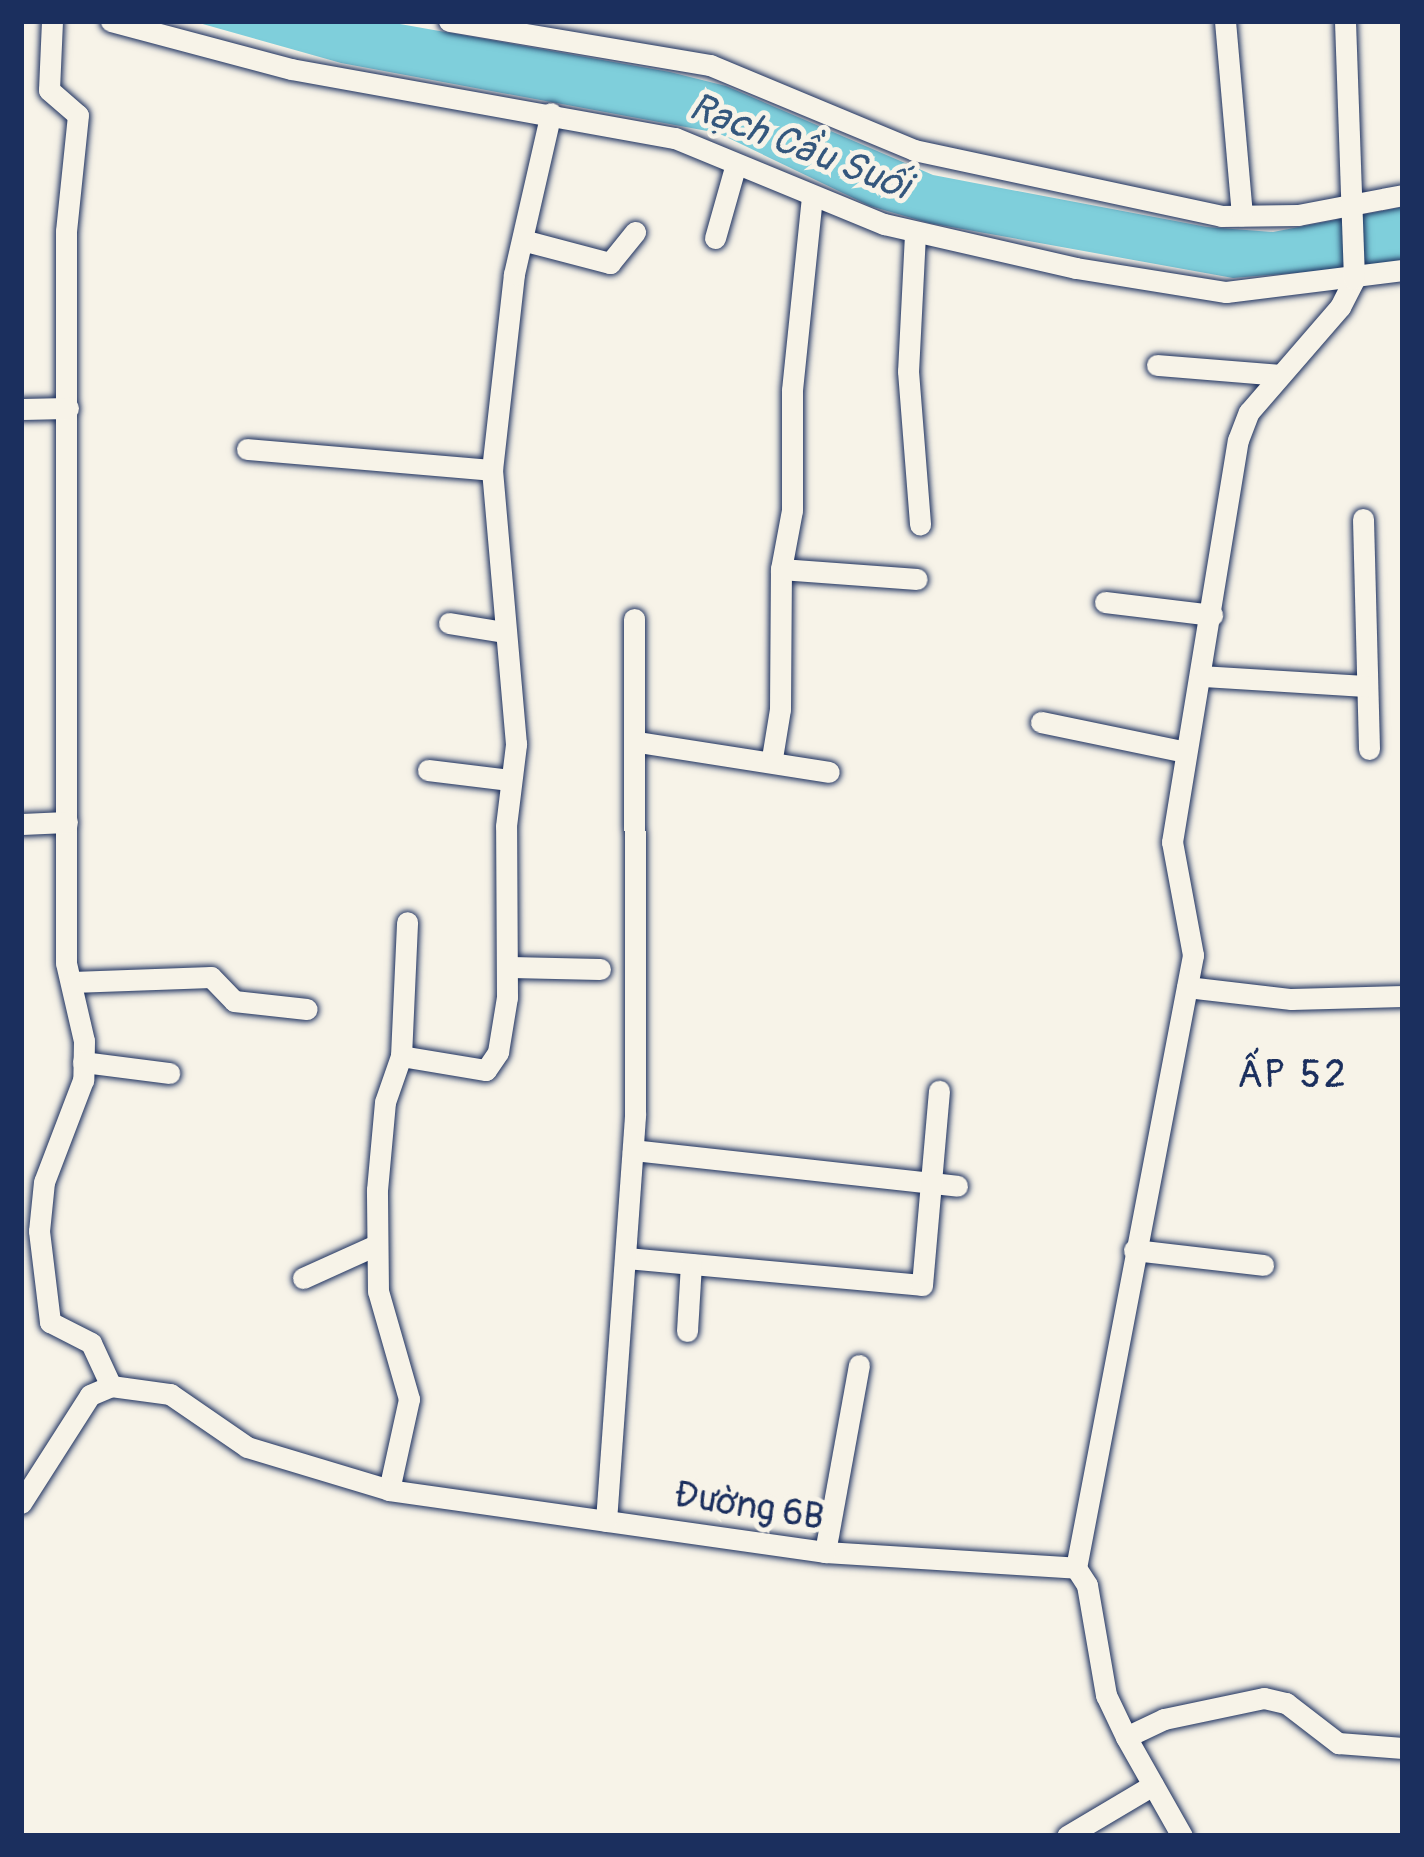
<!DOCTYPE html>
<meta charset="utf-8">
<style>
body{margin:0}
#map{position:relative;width:1424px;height:1857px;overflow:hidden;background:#f7f3e8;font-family:Pangolin,sans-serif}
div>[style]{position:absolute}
.water>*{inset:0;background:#7fcfdb}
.roads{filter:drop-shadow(0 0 3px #1b2f5e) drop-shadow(0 0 3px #1b2f5e)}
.minor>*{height:21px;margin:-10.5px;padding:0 10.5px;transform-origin:10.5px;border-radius:10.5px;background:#f7f3e8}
span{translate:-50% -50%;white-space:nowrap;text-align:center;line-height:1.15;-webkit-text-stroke:10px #f7f3e8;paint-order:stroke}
.street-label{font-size:36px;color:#1b2f5e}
.water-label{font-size:39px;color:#34577d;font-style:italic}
.neighbourhood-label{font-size:39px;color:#1b2f5e;letter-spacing:3px}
.frame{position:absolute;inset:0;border:24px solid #1b2f5e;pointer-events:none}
</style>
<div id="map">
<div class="water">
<i style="clip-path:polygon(192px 21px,383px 21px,670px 72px,726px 86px,933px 175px,1207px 227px,1273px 232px,1403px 207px,1403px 264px,1233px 278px,929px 223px,870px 206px,718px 133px,341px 63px)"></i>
</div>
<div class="roads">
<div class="minor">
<i style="left:52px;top:21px;width:69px;rotate:92.5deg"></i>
<i style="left:49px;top:90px;width:38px;rotate:41deg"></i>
<i style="left:78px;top:115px;width:117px;rotate:95.9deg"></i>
<i style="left:66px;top:231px;width:732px;rotate:90deg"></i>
<i style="left:66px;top:963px;width:80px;rotate:77deg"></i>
<i style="left:84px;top:1041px;width:39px;rotate:91deg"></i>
<i style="left:83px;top:1080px;width:109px;rotate:110.9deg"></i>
<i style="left:44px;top:1182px;width:49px;rotate:95.8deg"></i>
<i style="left:39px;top:1231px;width:92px;rotate:83.1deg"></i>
<i style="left:50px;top:1322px;width:46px;rotate:27.1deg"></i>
<i style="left:91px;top:1343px;width:47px;rotate:65.1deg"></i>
<i style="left:111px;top:21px;width:186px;rotate:14.9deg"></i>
<i style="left:291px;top:69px;width:390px;rotate:10.2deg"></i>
<i style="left:675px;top:138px;width:226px;rotate:22.4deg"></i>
<i style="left:884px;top:224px;width:197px;rotate:12.9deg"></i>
<i style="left:1076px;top:268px;width:152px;rotate:9.1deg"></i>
<i style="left:1226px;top:292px;width:178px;rotate:-7.1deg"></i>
<i style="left:449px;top:21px;width:265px;rotate:9.6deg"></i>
<i style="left:710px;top:65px;width:221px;rotate:22.6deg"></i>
<i style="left:914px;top:150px;width:314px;rotate:12.1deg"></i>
<i style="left:1221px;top:216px;width:77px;rotate:-0.7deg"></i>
<i style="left:1298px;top:215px;width:107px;rotate:-10.8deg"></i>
<i style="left:1225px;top:21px;width:195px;rotate:85deg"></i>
<i style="left:915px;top:234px;width:137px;rotate:92.9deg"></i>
<i style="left:908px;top:371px;width:154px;rotate:85.5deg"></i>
<i style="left:715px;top:238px;width:77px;rotate:-74.2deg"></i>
<i style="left:526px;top:241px;width:87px;rotate:14.7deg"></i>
<i style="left:610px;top:263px;width:40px;rotate:-51deg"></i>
<i style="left:1157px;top:365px;width:123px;rotate:4.6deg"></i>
<i style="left:21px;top:409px;width:47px;rotate:-1.2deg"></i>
<i style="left:247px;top:449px;width:246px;rotate:4.9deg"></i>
<i style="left:1363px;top:519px;width:230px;rotate:88.5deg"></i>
<i style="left:781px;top:569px;width:136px;rotate:4.2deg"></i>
<i style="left:1105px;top:602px;width:108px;rotate:6.9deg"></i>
<i style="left:449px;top:623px;width:56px;rotate:9.3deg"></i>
<i style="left:1202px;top:676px;width:165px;rotate:3.5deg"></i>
<i style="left:1041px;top:722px;width:148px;rotate:11.7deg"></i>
<i style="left:638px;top:742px;width:193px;rotate:8.9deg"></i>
<i style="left:772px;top:758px;width:50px;rotate:-80.7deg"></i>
<i style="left:780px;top:709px;width:140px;rotate:-89.6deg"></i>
<i style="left:781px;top:569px;width:60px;rotate:-79.4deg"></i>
<i style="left:792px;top:510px;width:120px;rotate:-90deg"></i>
<i style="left:792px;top:390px;width:194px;rotate:-84.1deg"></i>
<i style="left:428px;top:770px;width:82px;rotate:7deg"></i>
<i style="left:21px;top:824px;width:46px;rotate:-2.5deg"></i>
<i style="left:510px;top:967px;width:90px;rotate:1.3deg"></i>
<i style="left:72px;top:982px;width:139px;rotate:-2.1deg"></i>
<i style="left:211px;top:977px;width:33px;rotate:46deg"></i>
<i style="left:234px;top:1001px;width:73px;rotate:6.3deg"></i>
<i style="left:1187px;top:987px;width:105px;rotate:6.6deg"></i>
<i style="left:1291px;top:999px;width:112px;rotate:-1.5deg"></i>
<i style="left:401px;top:1056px;width:86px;rotate:9.4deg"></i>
<i style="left:486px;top:1070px;width:22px;rotate:-56deg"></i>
<i style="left:498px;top:1052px;width:56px;rotate:-80.7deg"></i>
<i style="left:507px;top:997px;width:171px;rotate:-90.3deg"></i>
<i style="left:506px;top:826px;width:83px;rotate:-83deg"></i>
<i style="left:516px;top:744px;width:275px;rotate:-95deg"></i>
<i style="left:492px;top:470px;width:197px;rotate:-83.6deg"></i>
<i style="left:514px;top:274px;width:165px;rotate:-77.1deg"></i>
<i style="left:83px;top:1062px;width:87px;rotate:7.3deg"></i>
<i style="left:633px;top:1150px;width:326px;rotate:6.3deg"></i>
<i style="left:1134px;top:1250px;width:130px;rotate:6.6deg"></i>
<i style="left:626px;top:1258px;width:297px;rotate:5.2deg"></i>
<i style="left:922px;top:1285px;width:195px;rotate:-85deg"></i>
<i style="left:303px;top:1278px;width:80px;rotate:-24.3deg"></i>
<i style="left:687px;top:1331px;width:67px;rotate:-86.6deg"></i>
<i style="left:389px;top:1490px;width:93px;rotate:-77.6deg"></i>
<i style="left:409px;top:1399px;width:112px;rotate:-106deg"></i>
<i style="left:378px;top:1291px;width:101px;rotate:-90.6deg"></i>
<i style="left:377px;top:1190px;width:88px;rotate:-84.8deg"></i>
<i style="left:385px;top:1102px;width:49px;rotate:-70.8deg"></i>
<i style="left:401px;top:1056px;width:134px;rotate:-87.4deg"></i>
<i style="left:21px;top:1503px;width:128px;rotate:-57.4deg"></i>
<i style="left:90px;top:1395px;width:23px;rotate:-23deg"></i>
<i style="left:111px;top:1386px;width:60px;rotate:7.7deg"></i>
<i style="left:170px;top:1394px;width:93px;rotate:34.5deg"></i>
<i style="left:247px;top:1447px;width:148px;rotate:16.8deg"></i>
<i style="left:389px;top:1490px;width:440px;rotate:8.1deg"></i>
<i style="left:825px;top:1552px;width:252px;rotate:3.6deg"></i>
<i style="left:1076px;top:1568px;width:20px;rotate:57deg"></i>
<i style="left:1087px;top:1585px;width:112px;rotate:80.2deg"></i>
<i style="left:1106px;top:1695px;width:47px;rotate:64.5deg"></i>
<i style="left:1126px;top:1737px;width:42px;rotate:-25.3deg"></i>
<i style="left:1164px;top:1719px;width:102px;rotate:-11.9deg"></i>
<i style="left:1264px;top:1698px;width:23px;rotate:13deg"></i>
<i style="left:1286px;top:1703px;width:66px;rotate:37.6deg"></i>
<i style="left:1338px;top:1743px;width:65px;rotate:4.4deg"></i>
<i style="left:606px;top:1521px;width:407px;rotate:-85.9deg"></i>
<i style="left:635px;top:1115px;width:496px;rotate:-90.1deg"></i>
<i style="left:825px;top:1552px;width:190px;rotate:-79.7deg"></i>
<i style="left:1076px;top:1568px;width:624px;rotate:-79.19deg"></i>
<i style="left:1193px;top:955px;width:115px;rotate:-100.5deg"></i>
<i style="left:1172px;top:842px;width:407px;rotate:-80.7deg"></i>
<i style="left:1238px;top:440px;width:30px;rotate:-69deg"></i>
<i style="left:1249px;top:412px;width:139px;rotate:-49.1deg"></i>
<i style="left:1340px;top:307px;width:31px;rotate:-63deg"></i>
<i style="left:1354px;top:279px;width:258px;rotate:-92deg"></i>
<i style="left:1126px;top:1737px;width:114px;rotate:60.5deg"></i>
<i style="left:1067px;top:1836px;width:100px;rotate:-30.7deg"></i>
</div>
</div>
<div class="street-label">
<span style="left:749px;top:1506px;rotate:9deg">Đường 6B</span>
</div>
<div class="water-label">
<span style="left:799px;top:147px;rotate:21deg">Rạch Cầu Suối</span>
</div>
<div class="neighbourhood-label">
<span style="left:1293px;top:1075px">ẤP 52</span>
</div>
<div class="frame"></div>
</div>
